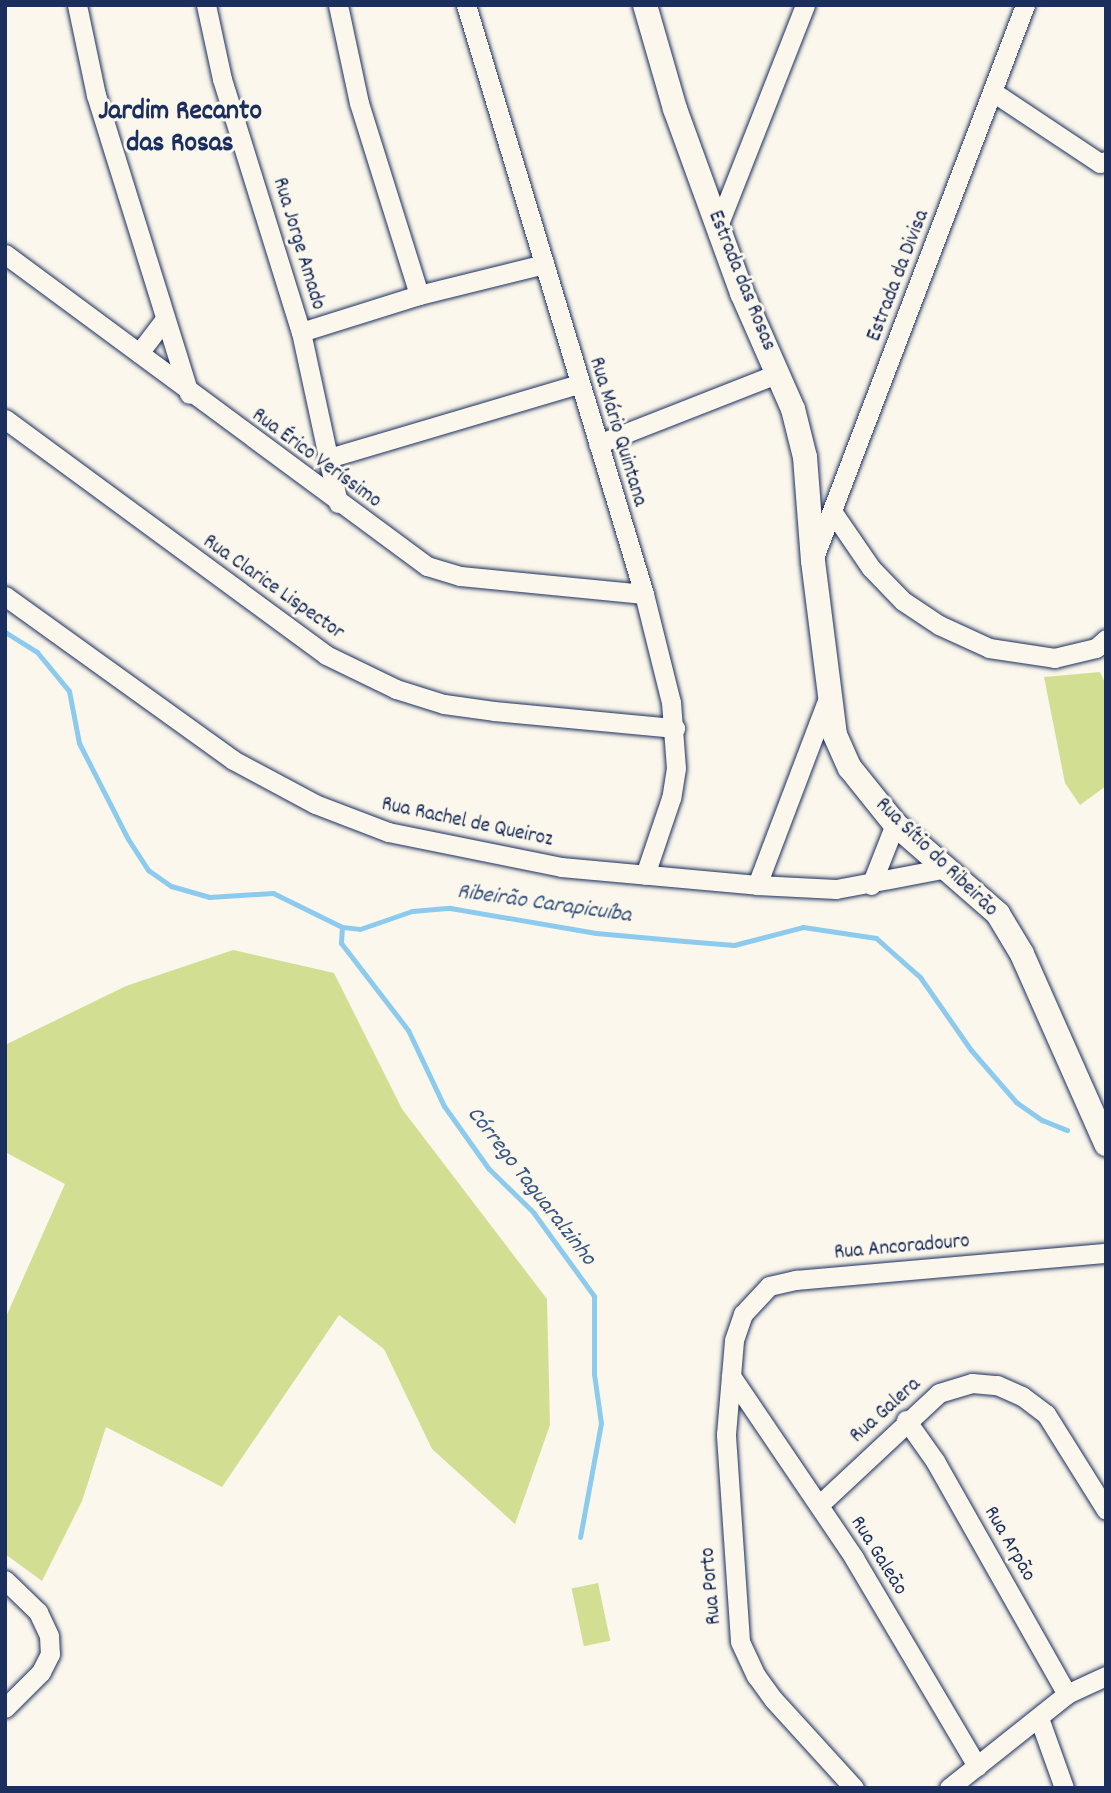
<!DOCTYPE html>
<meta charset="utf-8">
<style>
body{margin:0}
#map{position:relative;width:1111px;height:1793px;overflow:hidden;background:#fbf7ec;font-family:Dekko,sans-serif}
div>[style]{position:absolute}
.green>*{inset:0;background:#d2df92;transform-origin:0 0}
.stream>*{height:5px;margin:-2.5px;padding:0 2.5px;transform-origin:2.5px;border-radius:2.5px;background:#8dcbee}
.roads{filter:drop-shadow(0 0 2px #1b2f5e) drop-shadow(0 0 2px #1b2f5e)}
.minor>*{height:19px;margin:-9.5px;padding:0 9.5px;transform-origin:9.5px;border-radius:9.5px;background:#fbf7ec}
.major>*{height:24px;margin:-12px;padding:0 12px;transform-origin:12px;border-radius:12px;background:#fbf7ec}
span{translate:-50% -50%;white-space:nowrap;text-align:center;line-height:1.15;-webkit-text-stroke:6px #fbf7ec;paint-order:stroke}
.street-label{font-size:21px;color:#1b2f5e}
.water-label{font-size:23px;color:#385682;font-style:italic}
.district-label{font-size:28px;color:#1b2f5e;font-weight:700}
.frame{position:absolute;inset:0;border:7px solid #1b2f5e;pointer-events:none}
</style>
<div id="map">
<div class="green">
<i style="clip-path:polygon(1100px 672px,1106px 685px,1106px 786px,1080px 805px,1065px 783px,1044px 677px)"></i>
<i style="clip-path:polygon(233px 950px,334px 973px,402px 1109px,547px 1299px,550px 1425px,515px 1524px,432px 1449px,384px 1349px,339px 1315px,222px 1487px,106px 1427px,82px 1501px,42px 1581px,5px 1554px,5px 1319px,65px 1184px,5px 1152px,5px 1045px,126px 986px)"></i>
<i style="left:598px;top:1583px;width:59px;height:27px;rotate:78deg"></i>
</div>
<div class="stream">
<i style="left:5px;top:632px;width:38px;rotate:32deg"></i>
<i style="left:37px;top:652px;width:50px;rotate:50.6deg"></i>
<i style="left:69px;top:691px;width:53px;rotate:79.1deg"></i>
<i style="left:79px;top:743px;width:108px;rotate:63deg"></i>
<i style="left:128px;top:839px;width:37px;rotate:57deg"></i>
<i style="left:148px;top:870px;width:28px;rotate:35deg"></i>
<i style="left:171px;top:886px;width:40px;rotate:16deg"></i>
<i style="left:209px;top:897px;width:64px;rotate:-3.6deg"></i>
<i style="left:273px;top:893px;width:77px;rotate:26.2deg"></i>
<i style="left:342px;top:927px;width:18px;rotate:6deg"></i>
<i style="left:360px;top:929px;width:55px;rotate:-19.1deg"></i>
<i style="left:412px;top:911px;width:38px;rotate:-5deg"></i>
<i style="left:450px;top:908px;width:148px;rotate:9.7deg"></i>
<i style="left:596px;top:933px;width:89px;rotate:5.1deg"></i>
<i style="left:685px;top:941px;width:49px;rotate:4.7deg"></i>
<i style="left:734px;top:945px;width:71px;rotate:-14.6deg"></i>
<i style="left:803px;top:927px;width:74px;rotate:8.6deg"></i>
<i style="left:876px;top:938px;width:59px;rotate:41.6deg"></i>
<i style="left:920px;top:977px;width:89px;rotate:55.1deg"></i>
<i style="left:971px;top:1050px;width:69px;rotate:49.1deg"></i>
<i style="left:1016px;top:1102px;width:32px;rotate:35deg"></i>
<i style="left:1042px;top:1120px;width:27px;rotate:22deg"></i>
<i style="left:342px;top:927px;width:16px;rotate:94deg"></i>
<i style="left:341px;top:943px;width:110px;rotate:52.4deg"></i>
<i style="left:408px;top:1030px;width:84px;rotate:64.7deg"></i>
<i style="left:444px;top:1106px;width:77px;rotate:54.5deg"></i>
<i style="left:489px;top:1169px;width:62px;rotate:44.3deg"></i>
<i style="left:533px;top:1212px;width:104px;rotate:54deg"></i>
<i style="left:594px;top:1296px;width:78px;rotate:90deg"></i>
<i style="left:594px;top:1374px;width:49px;rotate:81.9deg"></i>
<i style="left:601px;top:1423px;width:116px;rotate:100.4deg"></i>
</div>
<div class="roads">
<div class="minor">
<i style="left:77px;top:5px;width:92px;rotate:78.1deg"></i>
<i style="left:96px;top:95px;width:313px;rotate:72.7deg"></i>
<i style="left:206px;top:5px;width:76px;rotate:77.8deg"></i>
<i style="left:222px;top:79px;width:265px;rotate:72.7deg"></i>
<i style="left:301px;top:332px;width:175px;rotate:77.8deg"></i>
<i style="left:338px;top:5px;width:100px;rotate:77.9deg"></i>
<i style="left:359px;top:103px;width:201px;rotate:72.6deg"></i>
<i style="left:466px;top:5px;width:615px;rotate:73.18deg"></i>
<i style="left:644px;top:594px;width:111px;rotate:76deg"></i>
<i style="left:671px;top:702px;width:66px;rotate:85.7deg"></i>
<i style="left:676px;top:768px;width:30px;rotate:99deg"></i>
<i style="left:671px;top:798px;width:81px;rotate:108.7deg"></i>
<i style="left:993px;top:92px;width:128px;rotate:33.6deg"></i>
<i style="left:1100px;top:163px;width:6px;rotate:-18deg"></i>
<i style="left:718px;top:226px;width:238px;rotate:-68.5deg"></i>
<i style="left:5px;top:254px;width:525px;rotate:36.48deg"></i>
<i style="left:427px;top:566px;width:34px;rotate:17deg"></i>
<i style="left:460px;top:576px;width:185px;rotate:5.6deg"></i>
<i style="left:301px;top:332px;width:124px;rotate:-17.4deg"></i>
<i style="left:419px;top:295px;width:129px;rotate:-13.9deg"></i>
<i style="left:139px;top:353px;width:43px;rotate:-52.6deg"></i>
<i style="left:5px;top:419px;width:398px;rotate:36.3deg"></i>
<i style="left:326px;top:655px;width:78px;rotate:25.9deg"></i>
<i style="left:396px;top:689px;width:50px;rotate:17.4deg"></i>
<i style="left:444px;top:704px;width:50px;rotate:8deg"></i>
<i style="left:494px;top:711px;width:182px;rotate:5.4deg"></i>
<i style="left:598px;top:444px;width:194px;rotate:-21.4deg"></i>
<i style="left:332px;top:457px;width:257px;rotate:-16.5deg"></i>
<i style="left:834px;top:514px;width:65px;rotate:55.6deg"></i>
<i style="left:871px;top:568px;width:46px;rotate:45.9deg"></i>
<i style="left:903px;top:601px;width:43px;rotate:33.7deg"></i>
<i style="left:939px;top:625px;width:55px;rotate:24.7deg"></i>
<i style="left:989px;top:648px;width:66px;rotate:8.7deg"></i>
<i style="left:1054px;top:658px;width:43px;rotate:-13.4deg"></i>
<i style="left:1096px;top:648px;width:13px;rotate:-42deg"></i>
<i style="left:813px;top:560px;width:594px;rotate:-69.09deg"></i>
<i style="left:5px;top:596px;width:281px;rotate:35.7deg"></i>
<i style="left:233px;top:760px;width:93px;rotate:28.2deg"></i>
<i style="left:315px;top:804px;width:78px;rotate:21deg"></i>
<i style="left:388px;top:832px;width:177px;rotate:11.4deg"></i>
<i style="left:561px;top:867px;width:197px;rotate:5.2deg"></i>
<i style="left:757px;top:885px;width:79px;rotate:2.9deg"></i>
<i style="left:836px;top:889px;width:108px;rotate:-10.7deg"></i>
<i style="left:757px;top:885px;width:200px;rotate:-69.2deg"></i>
<i style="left:871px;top:885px;width:66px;rotate:-68.5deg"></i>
<i style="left:731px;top:1376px;width:220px;rotate:55.9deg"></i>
<i style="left:854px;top:1558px;width:242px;rotate:59.4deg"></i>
<i style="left:906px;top:1420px;width:50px;rotate:54.7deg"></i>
<i style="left:935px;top:1461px;width:268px;rotate:60.5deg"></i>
<i style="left:819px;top:1505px;width:164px;rotate:-43deg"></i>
<i style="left:939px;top:1393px;width:34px;rotate:-17deg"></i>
<i style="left:972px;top:1383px;width:25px;rotate:5deg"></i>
<i style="left:997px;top:1385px;width:27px;rotate:24deg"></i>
<i style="left:1022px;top:1396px;width:30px;rotate:37deg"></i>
<i style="left:1046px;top:1414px;width:113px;rotate:58deg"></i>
<i style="left:5px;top:1580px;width:46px;rotate:44.1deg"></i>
<i style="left:38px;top:1612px;width:26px;rotate:65deg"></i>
<i style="left:49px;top:1636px;width:18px;rotate:87deg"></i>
<i style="left:50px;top:1654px;width:20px;rotate:117deg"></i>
<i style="left:41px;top:1672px;width:51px;rotate:135deg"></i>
<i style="left:1039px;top:1718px;width:74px;rotate:70.3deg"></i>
<i style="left:854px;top:1788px;width:120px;rotate:-132.3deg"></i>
<i style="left:773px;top:1699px;width:29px;rotate:-126deg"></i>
<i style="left:756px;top:1676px;width:38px;rotate:-115deg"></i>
<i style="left:740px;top:1641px;width:207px;rotate:-93.9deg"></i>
<i style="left:726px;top:1434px;width:94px;rotate:-85.1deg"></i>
<i style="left:734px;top:1340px;width:28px;rotate:-71deg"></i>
<i style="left:743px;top:1314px;width:38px;rotate:-47deg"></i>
<i style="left:769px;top:1286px;width:28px;rotate:-13deg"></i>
<i style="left:796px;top:1280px;width:311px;rotate:-5deg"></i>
<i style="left:949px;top:1788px;width:151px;rotate:-38.5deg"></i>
<i style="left:1067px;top:1694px;width:43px;rotate:-24.8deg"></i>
</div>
<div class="major">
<i style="left:645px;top:5px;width:108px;rotate:73.9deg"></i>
<i style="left:675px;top:109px;width:196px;rotate:70deg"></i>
<i style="left:742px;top:293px;width:127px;rotate:66.3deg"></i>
<i style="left:793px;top:409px;width:49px;rotate:76deg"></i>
<i style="left:805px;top:457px;width:104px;rotate:85.6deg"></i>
<i style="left:813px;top:561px;width:175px;rotate:82.8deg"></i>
<i style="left:835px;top:735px;width:36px;rotate:66deg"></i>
<i style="left:850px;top:768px;width:72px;rotate:51.2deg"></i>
<i style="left:895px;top:824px;width:137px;rotate:41.1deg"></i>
<i style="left:998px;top:914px;width:47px;rotate:59deg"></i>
<i style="left:1022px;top:954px;width:208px;rotate:66.1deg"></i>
</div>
</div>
<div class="street-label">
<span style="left:298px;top:244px;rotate:73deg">Rua Jorge Amado</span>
<span style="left:899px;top:276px;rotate:-69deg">Estrada da Divisa</span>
<span style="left:741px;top:281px;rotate:68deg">Estrada das Rosas</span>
<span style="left:617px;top:432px;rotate:73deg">Rua Mário Quintana</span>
<span style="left:316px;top:459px;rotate:36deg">Rua Érico Veríssimo</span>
<span style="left:273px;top:588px;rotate:35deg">Rua Clarice Lispector</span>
<span style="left:467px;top:823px;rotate:12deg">Rua Rachel de Queiroz</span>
<span style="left:936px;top:858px;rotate:44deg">Rua Sítio do Ribeirão</span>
<span style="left:902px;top:1248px;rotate:-5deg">Rua Ancoradouro</span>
<span style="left:886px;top:1411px;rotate:-42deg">Rua Galera</span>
<span style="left:1009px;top:1544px;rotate:60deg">Rua Arpão</span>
<span style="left:878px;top:1556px;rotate:58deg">Rua Galeão</span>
<span style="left:712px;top:1586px;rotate:-95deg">Rua Porto</span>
</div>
<div class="water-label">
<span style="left:544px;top:905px;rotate:8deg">Ribeirão Carapicuíba</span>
<span style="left:530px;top:1187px;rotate:52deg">Córrego Taguaralzinho</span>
</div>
<div class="district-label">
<span style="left:180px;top:129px">Jardim Recanto<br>das Rosas</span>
</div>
<div class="frame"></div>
</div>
